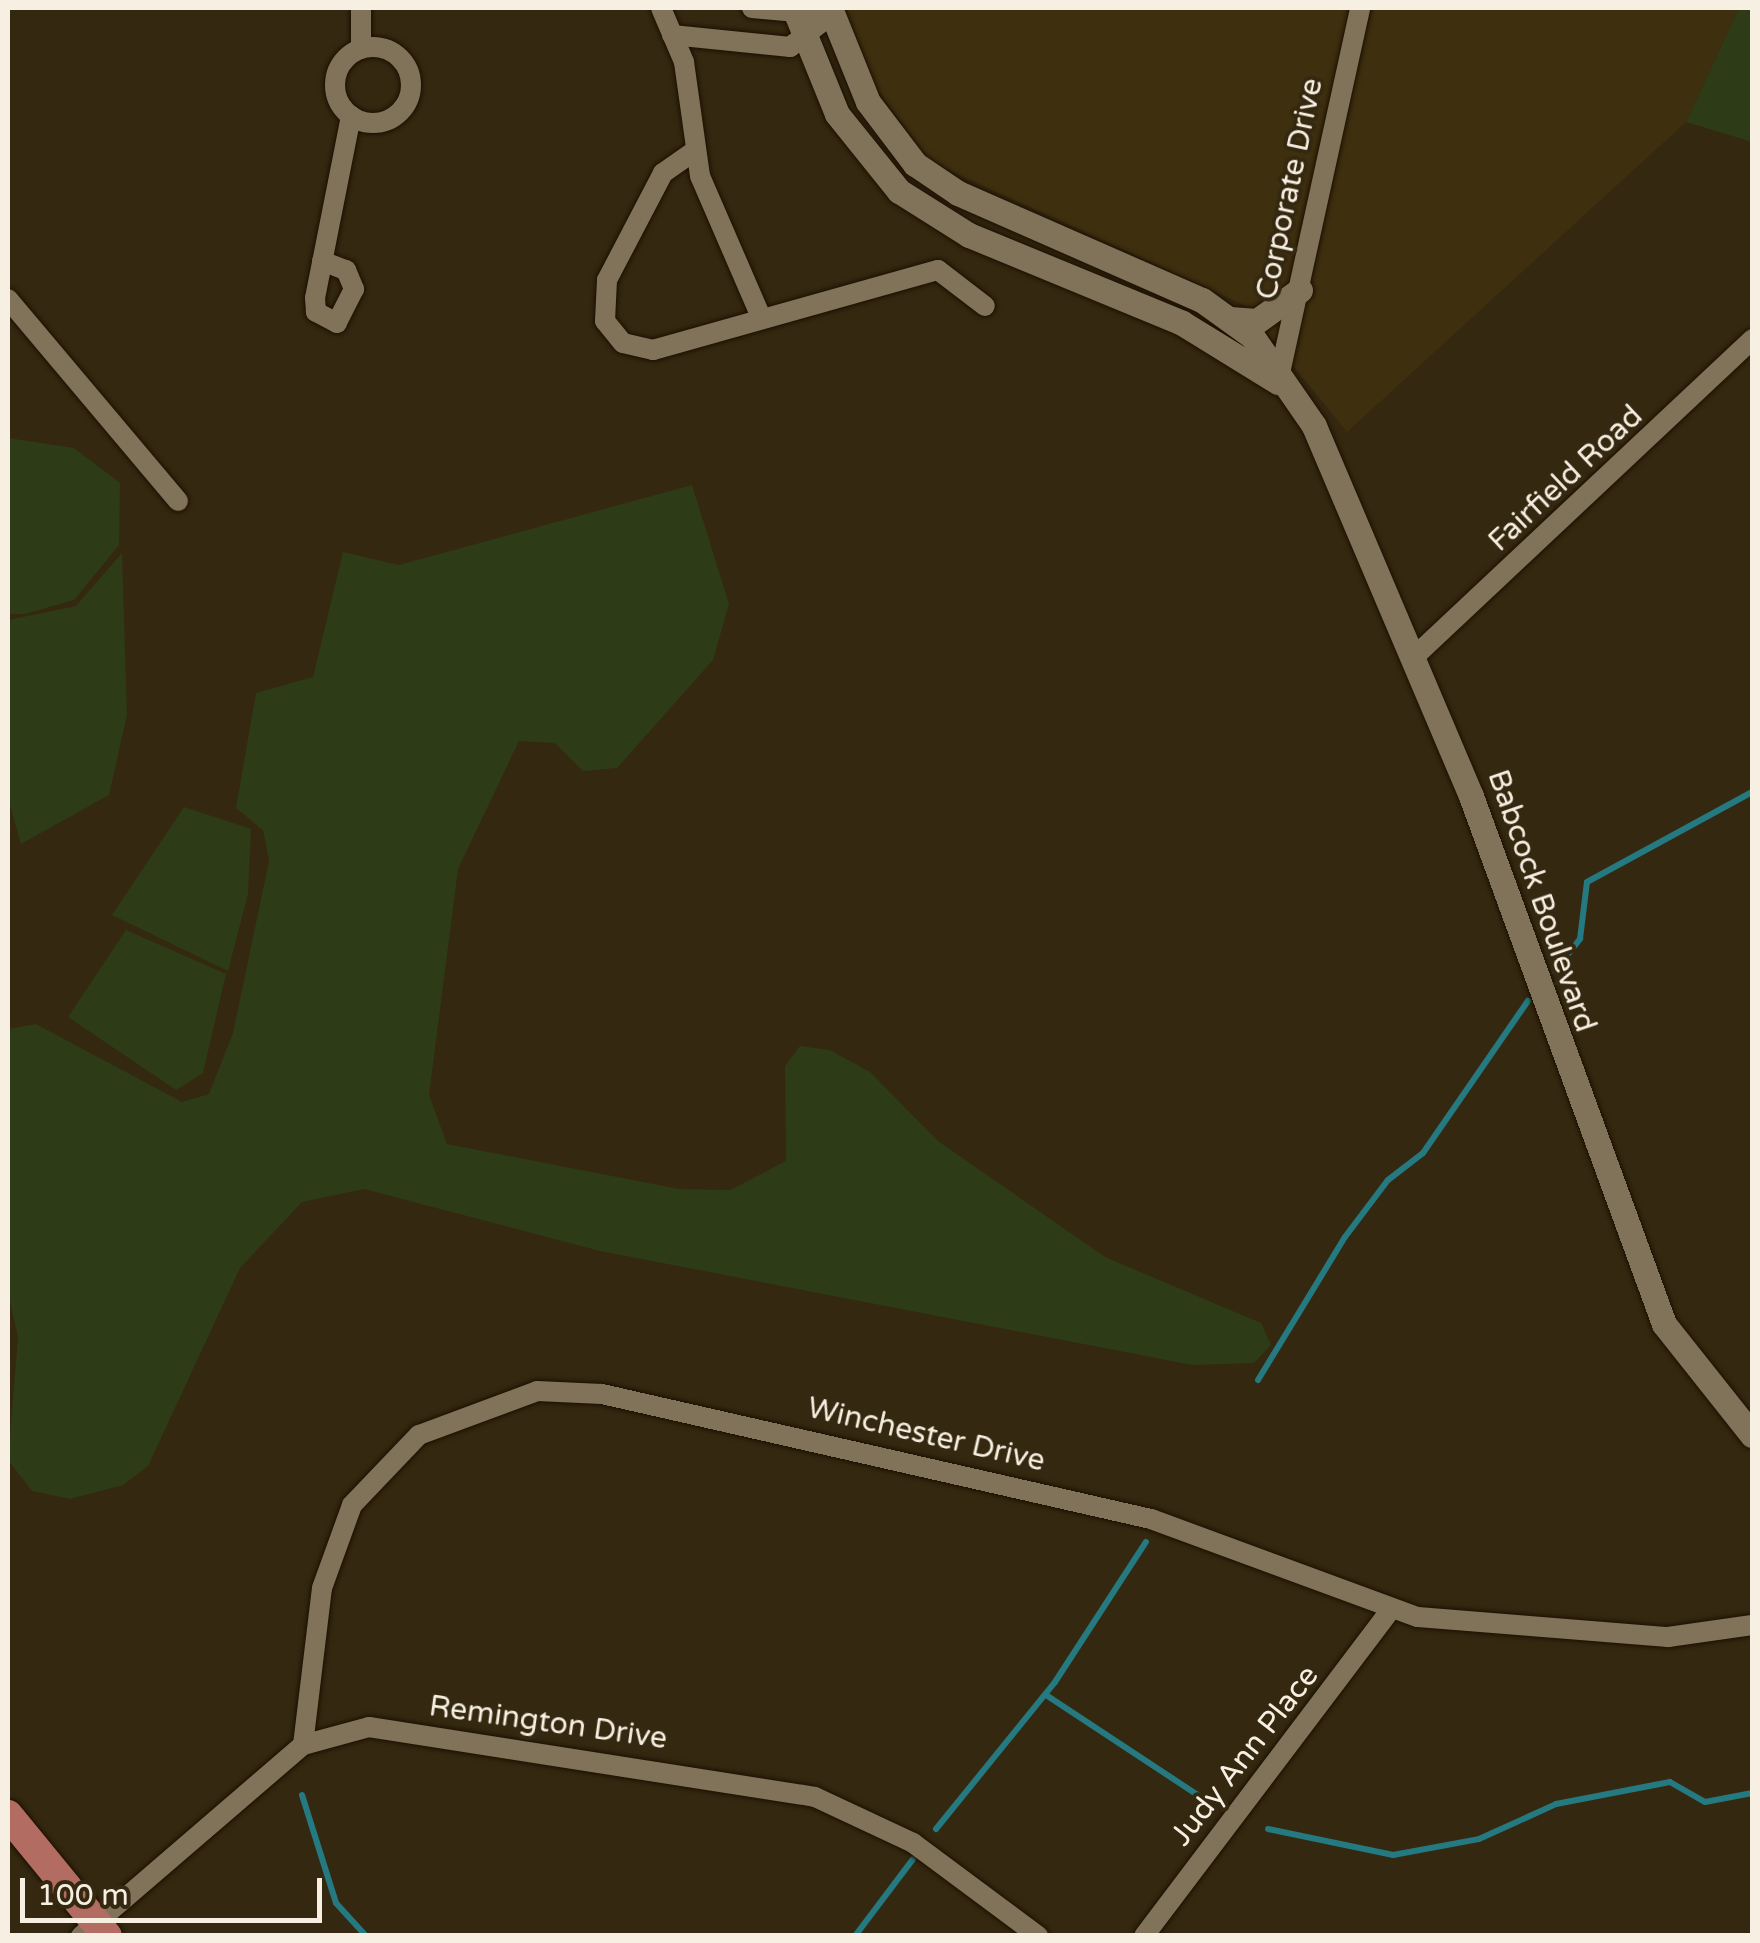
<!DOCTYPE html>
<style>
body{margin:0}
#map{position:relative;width:1760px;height:1943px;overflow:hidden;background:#342810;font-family:"Varela Round",sans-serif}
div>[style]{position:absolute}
.built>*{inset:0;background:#3e2f0f}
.green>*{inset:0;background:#2e3b17}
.stream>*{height:6px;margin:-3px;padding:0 3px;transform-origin:3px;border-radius:3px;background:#247a80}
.roads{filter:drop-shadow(0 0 2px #1b1000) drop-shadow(0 0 2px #1b1000)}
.minor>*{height:20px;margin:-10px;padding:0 10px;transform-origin:10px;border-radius:10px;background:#817359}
.minor>.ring{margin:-10px;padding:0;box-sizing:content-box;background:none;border:20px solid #817359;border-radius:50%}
.tertiary>*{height:25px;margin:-12.5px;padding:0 12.5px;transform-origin:12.5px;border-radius:12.5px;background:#817359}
.primary>*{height:30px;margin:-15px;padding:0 15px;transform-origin:15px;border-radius:15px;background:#b36c62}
span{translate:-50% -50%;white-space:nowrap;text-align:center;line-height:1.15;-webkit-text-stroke:8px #342810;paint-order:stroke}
.street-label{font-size:30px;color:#f7efe1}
.frame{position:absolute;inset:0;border:10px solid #f7efe1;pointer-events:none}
.scale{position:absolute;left:20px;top:1878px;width:302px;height:45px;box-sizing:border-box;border:5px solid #f7efe1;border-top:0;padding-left:12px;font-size:30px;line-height:35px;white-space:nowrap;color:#f7efe1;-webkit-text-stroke:8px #342810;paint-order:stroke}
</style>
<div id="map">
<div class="built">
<i style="clip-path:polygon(840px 8px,1739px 8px,1686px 122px,1347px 432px,1244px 305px,931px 162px,865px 74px)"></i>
</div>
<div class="green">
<i style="clip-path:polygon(1739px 8px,1752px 8px,1752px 142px,1686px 122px)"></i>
<i style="clip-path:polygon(8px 438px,74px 448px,120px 483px,119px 545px,74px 600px,25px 614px,8px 614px)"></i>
<i style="clip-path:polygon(692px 485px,729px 604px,713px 660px,617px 768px,583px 771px,555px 743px,519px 741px,458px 869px,429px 1095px,447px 1144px,679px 1189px,730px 1190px,786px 1161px,785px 1066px,800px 1046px,830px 1050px,870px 1072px,938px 1141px,1105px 1257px,1261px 1323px,1271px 1345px,1254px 1363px,1192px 1365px,600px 1251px,364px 1189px,302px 1202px,240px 1268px,148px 1466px,123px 1485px,70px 1499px,32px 1491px,8px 1460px,18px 1337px,8px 1293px,8px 1029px,36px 1024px,182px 1102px,209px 1094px,233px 1033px,269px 861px,263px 830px,236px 808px,256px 693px,313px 677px,343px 552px,399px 565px)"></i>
<i style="clip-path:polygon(122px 553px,127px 715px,109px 795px,21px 844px,8px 798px,8px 620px,76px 606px)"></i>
<i style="clip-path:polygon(184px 807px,251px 829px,248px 894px,228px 971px,112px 915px)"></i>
<i style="clip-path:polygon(126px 930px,226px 974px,203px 1073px,176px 1090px,68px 1017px)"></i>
</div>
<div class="stream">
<i style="left:1555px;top:971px;width:41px;rotate:-52deg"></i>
<i style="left:1580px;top:939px;width:57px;rotate:-83deg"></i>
<i style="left:1587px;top:882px;width:188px;rotate:-28.6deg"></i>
<i style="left:1258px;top:1380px;width:167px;rotate:-58.7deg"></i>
<i style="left:1345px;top:1237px;width:71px;rotate:-53deg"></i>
<i style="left:1388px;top:1180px;width:44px;rotate:-37.6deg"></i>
<i style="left:1423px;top:1153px;width:185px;rotate:-55.4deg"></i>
<i style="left:1046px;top:1695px;width:198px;rotate:33.4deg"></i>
<i style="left:302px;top:1795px;width:113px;rotate:72.5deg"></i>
<i style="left:336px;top:1903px;width:45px;rotate:47.7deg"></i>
<i style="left:936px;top:1829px;width:189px;rotate:-51deg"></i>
<i style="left:1055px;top:1682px;width:167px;rotate:-57deg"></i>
<i style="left:1268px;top:1829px;width:128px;rotate:11.7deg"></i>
<i style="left:1393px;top:1855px;width:87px;rotate:-10.5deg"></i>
<i style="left:1479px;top:1839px;width:85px;rotate:-24.4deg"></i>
<i style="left:1556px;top:1804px;width:116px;rotate:-10.9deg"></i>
<i style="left:1670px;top:1782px;width:40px;rotate:29.7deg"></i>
<i style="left:1705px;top:1802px;width:48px;rotate:-10.8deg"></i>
<i style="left:855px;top:1936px;width:96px;rotate:-53deg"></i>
</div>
<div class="roads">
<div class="minor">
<i style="left:661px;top:8px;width:59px;rotate:66.9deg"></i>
<i style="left:684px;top:62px;width:115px;rotate:82deg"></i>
<i style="left:700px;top:176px;width:156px;rotate:66.6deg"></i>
<i style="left:752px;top:8px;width:79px;rotate:5.1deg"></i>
<i style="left:672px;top:35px;width:119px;rotate:5.8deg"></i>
<i style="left:790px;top:47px;width:52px;rotate:-38deg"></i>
<i class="ring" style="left:335px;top:47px;width:56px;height:56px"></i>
<i style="left:361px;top:49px;width:41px;rotate:-90deg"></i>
<i style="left:693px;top:152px;width:37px;rotate:145deg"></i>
<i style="left:663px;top:173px;width:121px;rotate:117.6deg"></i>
<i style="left:607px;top:280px;width:41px;rotate:92.8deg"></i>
<i style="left:605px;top:321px;width:28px;rotate:51deg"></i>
<i style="left:623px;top:343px;width:31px;rotate:13deg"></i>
<i style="left:653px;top:350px;width:296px;rotate:-15.7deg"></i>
<i style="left:938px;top:270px;width:59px;rotate:37.5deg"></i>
<i style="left:322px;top:261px;width:26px;rotate:21deg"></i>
<i style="left:346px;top:270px;width:21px;rotate:67deg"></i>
<i style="left:354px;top:289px;width:38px;rotate:117deg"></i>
<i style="left:337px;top:323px;width:24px;rotate:-152deg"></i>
<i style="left:316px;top:312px;width:14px;rotate:-94deg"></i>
<i style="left:315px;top:298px;width:186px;rotate:-78.8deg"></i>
<i style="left:8px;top:299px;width:264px;rotate:49.9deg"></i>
<i style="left:1278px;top:382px;width:383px;rotate:-77.6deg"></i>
<i style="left:1415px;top:656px;width:463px;rotate:-43.2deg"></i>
<i style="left:303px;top:1745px;width:158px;rotate:-83.1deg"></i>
<i style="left:322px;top:1588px;width:88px;rotate:-70.1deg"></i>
<i style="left:352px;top:1505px;width:97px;rotate:-46.3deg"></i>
<i style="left:419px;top:1435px;width:126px;rotate:-20.4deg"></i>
<i style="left:537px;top:1391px;width:65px;rotate:2.6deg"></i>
<i style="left:602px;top:1394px;width:563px;rotate:12.83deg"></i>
<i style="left:1151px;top:1519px;width:284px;rotate:20.2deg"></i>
<i style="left:1418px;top:1617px;width:251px;rotate:4.6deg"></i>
<i style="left:1668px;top:1637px;width:85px;rotate:-8.1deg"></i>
<i style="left:81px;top:1936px;width:293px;rotate:-40.7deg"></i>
<i style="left:303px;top:1745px;width:68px;rotate:-15.3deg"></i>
<i style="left:369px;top:1727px;width:451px;rotate:8.9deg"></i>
<i style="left:815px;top:1797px;width:108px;rotate:25.1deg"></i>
<i style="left:913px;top:1843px;width:156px;rotate:36.6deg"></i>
<i style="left:1144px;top:1936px;width:408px;rotate:-52.9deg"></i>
</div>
<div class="tertiary">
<i style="left:794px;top:8px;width:114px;rotate:67.9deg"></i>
<i style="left:837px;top:114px;width:99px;rotate:51.2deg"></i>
<i style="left:899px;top:191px;width:83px;rotate:32.2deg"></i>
<i style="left:969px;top:235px;width:230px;rotate:22.4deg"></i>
<i style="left:1182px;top:323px;width:113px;rotate:31.6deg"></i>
<i style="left:830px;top:8px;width:101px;rotate:68deg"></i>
<i style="left:868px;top:102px;width:78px;rotate:52.8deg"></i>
<i style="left:915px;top:164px;width:52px;rotate:34deg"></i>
<i style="left:958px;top:193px;width:266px;rotate:23.7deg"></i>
<i style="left:1202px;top:300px;width:62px;rotate:35.8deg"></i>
<i style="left:1252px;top:336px;width:109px;rotate:55.4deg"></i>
<i style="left:1314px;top:426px;width:402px;rotate:67deg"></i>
<i style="left:1471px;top:796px;width:562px;rotate:69.92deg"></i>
<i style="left:1664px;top:1324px;width:142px;rotate:51.6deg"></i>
<i style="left:1230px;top:319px;width:27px;rotate:4deg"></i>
<i style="left:1257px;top:321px;width:53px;rotate:-35.8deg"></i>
</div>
<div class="primary">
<i style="left:8px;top:1815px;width:156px;rotate:50.7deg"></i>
</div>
</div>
<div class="street-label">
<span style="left:1290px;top:189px;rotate:-78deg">Corporate Drive</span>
<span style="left:1566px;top:479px;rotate:-43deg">Fairfield Road</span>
<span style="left:1541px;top:901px;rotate:71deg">Babcock Boulevard</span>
<span style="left:926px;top:1435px;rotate:13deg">Winchester Drive</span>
<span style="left:548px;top:1723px;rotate:8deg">Remington Drive</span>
<span style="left:1245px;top:1756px;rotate:-52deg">Judy Ann Place</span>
</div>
<div class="frame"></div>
<div class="scale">100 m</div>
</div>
